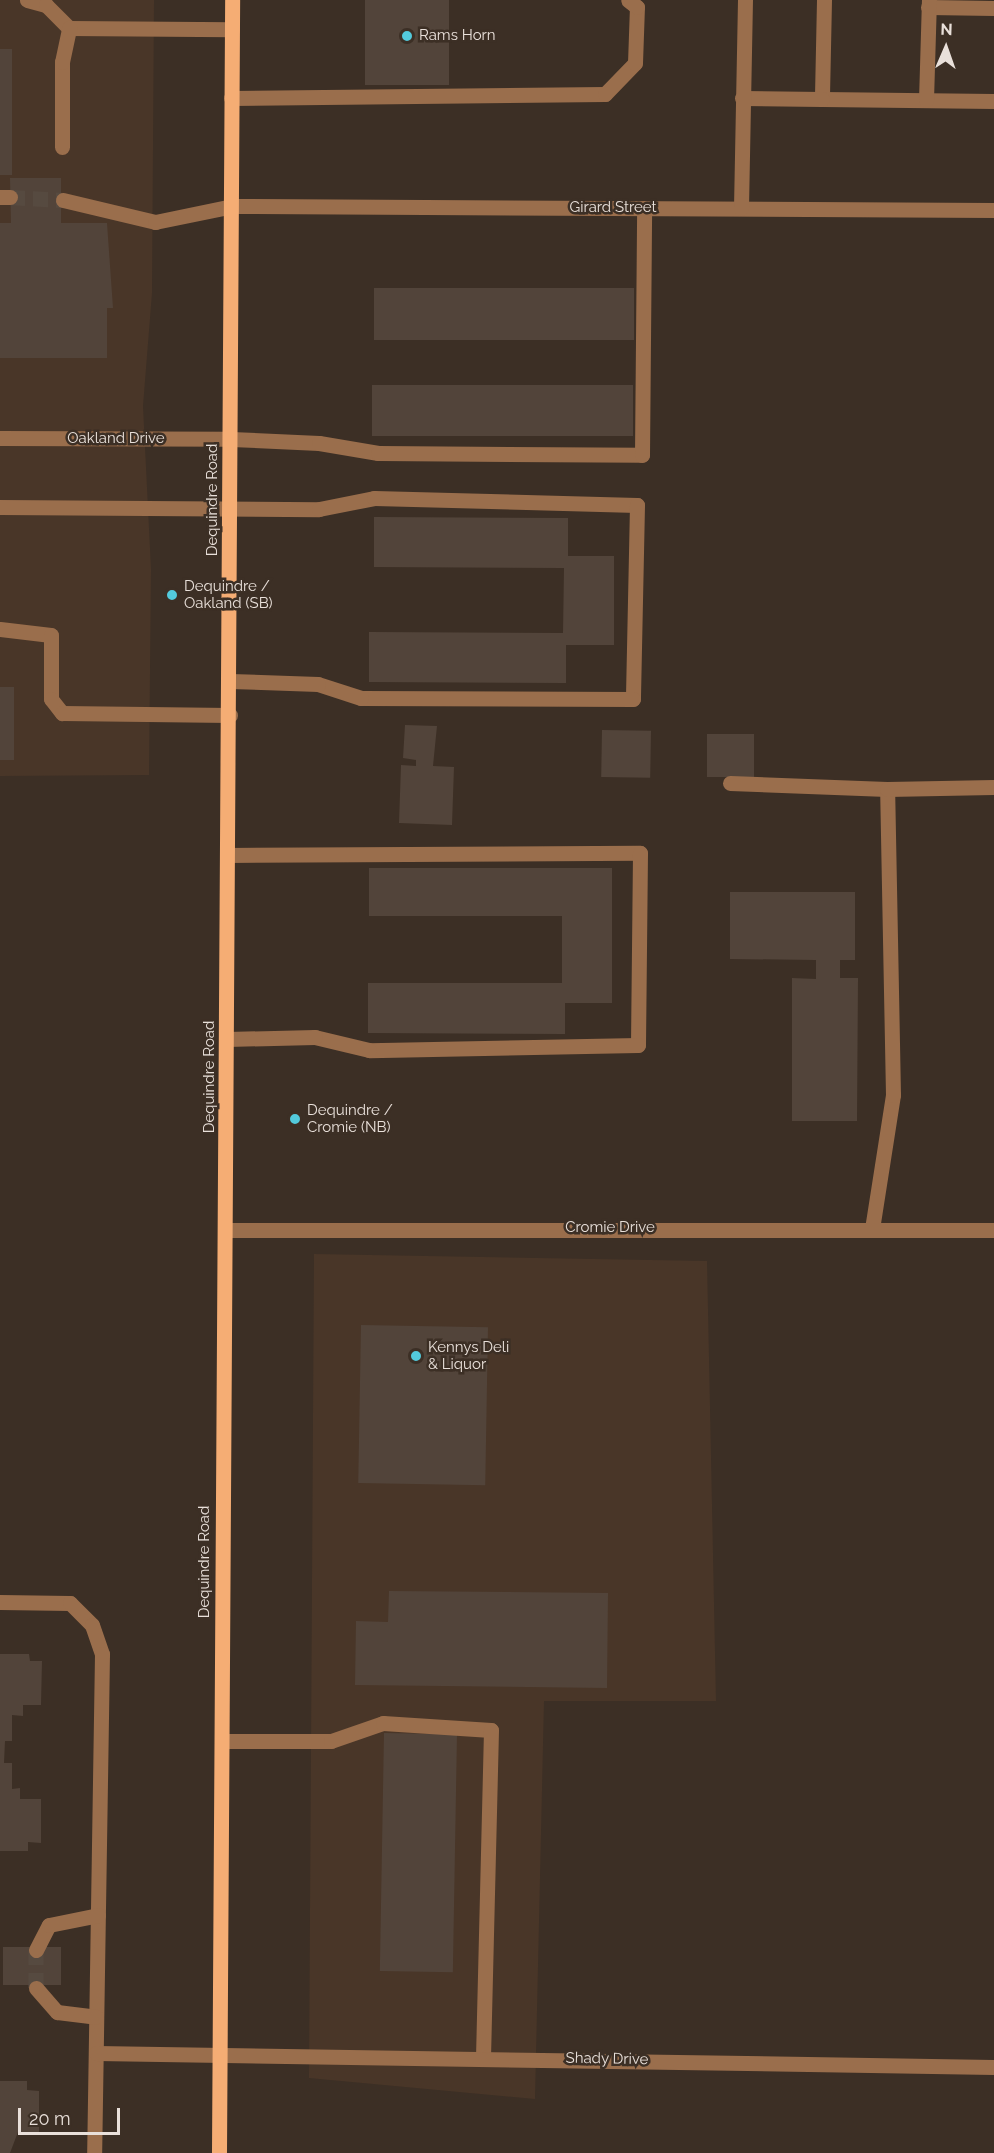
<!DOCTYPE html>
<style>
body{margin:0}
#map{position:relative;width:994px;height:2153px;overflow:hidden;background:#3c2f25;font-family:Raleway,sans-serif}
div>[style]{position:absolute}
.built>*{inset:0;background:#493628}
.building>*{inset:0;background:#52443a;transform-origin:0 0}
.minor-tunnel>*{height:15px;margin-top:-7.5px;transform-origin:0;background:repeating-linear-gradient(90deg,#564a40 0 15px,transparent 0 23px)}
.minor>*{height:15px;margin:-7.5px;padding:0 7.5px;transform-origin:7.5px;border-radius:7.5px;background:#9a6e4c}
.major>*{height:15px;margin:-7.5px;padding:0 7.5px;transform-origin:7.5px;border-radius:7.5px;background:#f5ad74}
.dots>*{width:16px;height:16px;translate:-50% -50%;box-sizing:border-box;border:3px solid #3c2f25;border-radius:50%}
span{translate:-50% -50%;white-space:nowrap;text-align:center;line-height:1.15;-webkit-text-stroke:5px #3c2f25;paint-order:stroke}
.poi-label{font-size:15px;color:#e9e0da}
.left{translate:0 -50%;text-align:left}
.street-label{font-size:15px;color:#e9e0da}
.north{position:absolute;left:916px;top:18px;width:60px;height:60px;-webkit-text-stroke:4px #3c2f25;paint-order:stroke;rotate:2deg;font-size:16px;font-weight:700;line-height:24px;text-align:center;color:#e9e0da}
.north::after{content:'';display:block;margin:auto;width:21px;height:27px;background:#e9e0da;clip-path:polygon(50% 0,100% 100%,50% 72%,0 100%)}
.scale{position:absolute;left:18px;top:2108px;width:102px;height:27px;box-sizing:border-box;border:3px solid #e9e0da;border-top:0;padding-left:8px;font-size:18px;line-height:21px;white-space:nowrap;color:#e9e0da;-webkit-text-stroke:4px #3c2f25;paint-order:stroke}
</style>
<div id="map">
<div class="built">
<i style="clip-path:polygon(0 0,154px 0,152px 293px,143px 406px,151px 569px,149px 775px,0 776px)"></i>
<i style="clip-path:polygon(314px 1254px,707px 1261px,716px 1701px,544px 1701px,535px 2099px,309px 2078px)"></i>
</div>
<div class="building">
<i style="left:365px;top:0;width:84px;height:85px"></i>
<i style="left:0;top:49px;width:12px;height:126px"></i>
<i style="clip-path:polygon(10px 178px,61px 178px,61px 223px,107px 223px,113px 308px,107px 308px,107px 358px,0 358px,0 223px,11px 223px)"></i>
<i style="left:374px;top:288px;width:260px;height:52px"></i>
<i style="left:372px;top:385px;width:261px;height:51px"></i>
<i style="clip-path:polygon(374px 517px,568px 518px,568px 556px,614px 556px,614px 645px,566px 645px,566px 683px,369px 682px,369px 632px,563px 633px,564px 568px,374px 567px)"></i>
<i style="left:0;top:687px;width:14px;height:73px"></i>
<i style="clip-path:polygon(405px 725px,437px 726px,433px 766px,454px 767px,452px 825px,399px 823px,401px 765px,416px 766px,416px 760px,403px 758px)"></i>
<i style="left:602px;top:730px;width:49px;height:47px;rotate:1deg"></i>
<i style="left:707px;top:734px;width:47px;height:43px"></i>
<i style="clip-path:polygon(369px 868px,612px 868px,612px 1003px,565px 1003px,565px 1034px,368px 1033px,368px 983px,562px 983px,562px 916px,369px 916px)"></i>
<i style="clip-path:polygon(730px 892px,855px 892px,855px 960px,840px 960px,840px 978px,858px 978px,857px 1121px,792px 1121px,792px 978px,816px 979px,816px 960px,730px 959px)"></i>
<i style="left:361px;top:1325px;width:127px;height:158px;rotate:1deg"></i>
<i style="clip-path:polygon(389px 1591px,608px 1593px,607px 1688px,355px 1685px,356px 1621px,388px 1622px)"></i>
<i style="clip-path:polygon(0 1654px,29px 1654px,30px 1661px,42px 1661px,41px 1705px,23px 1705px,23px 1716px,12px 1715px,12px 1741px,5px 1741px,4px 1763px,12px 1763px,12px 1789px,20px 1788px,20px 1799px,41px 1799px,41px 1843px,28px 1842px,28px 1851px,0 1851px)"></i>
<i style="left:384px;top:1733px;width:73px;height:238px;rotate:1deg"></i>
<i style="left:3px;top:1947px;width:58px;height:38px"></i>
<i style="clip-path:polygon(0 2081px,27px 2081px,27px 2090px,39px 2091px,39px 2132px,18px 2132px,10px 2153px,0 2153px)"></i>
</div>
<div class="minor-tunnel">
<i style="left:10px;top:197px;width:53px;rotate:3.2deg"></i>
<i style="left:36px;top:1988px;width:38px;rotate:-90deg"></i>
</div>
<div class="minor">
<i style="left:27px;top:0;width:20px;rotate:15deg"></i>
<i style="left:46px;top:5px;width:33px;rotate:45deg"></i>
<i style="left:69px;top:28px;width:163px;rotate:0.4deg"></i>
<i style="left:824px;top:0;width:99px;rotate:91.2deg"></i>
<i style="left:822px;top:99px;width:172px;rotate:0.7deg"></i>
<i style="left:928px;top:7px;width:66px;rotate:0.9deg"></i>
<i style="left:231px;top:98px;width:374px;rotate:-0.6deg"></i>
<i style="left:605px;top:94px;width:43px;rotate:-45.9deg"></i>
<i style="left:635px;top:63px;width:56px;rotate:-88deg"></i>
<i style="left:637px;top:7px;width:11px;rotate:-142deg"></i>
<i style="left:742px;top:98px;width:80px;rotate:0.7deg"></i>
<i style="left:926px;top:100px;width:100px;rotate:-88.3deg"></i>
<i style="left:62px;top:147px;width:85px;rotate:-90deg"></i>
<i style="left:62px;top:62px;width:35px;rotate:-78deg"></i>
<i style="left:0;top:197px;width:10px"></i>
<i style="left:63px;top:200px;width:95px;rotate:13.4deg"></i>
<i style="left:155px;top:222px;width:80px;rotate:-11.6deg"></i>
<i style="left:233px;top:206px;width:761px;rotate:0.3deg"></i>
<i style="left:741px;top:208px;width:208px;rotate:-88.9deg"></i>
<i style="left:0;top:438px;width:231px;rotate:0.2deg"></i>
<i style="left:231px;top:439px;width:88px;rotate:2.6deg"></i>
<i style="left:319px;top:443px;width:60px;rotate:9.6deg"></i>
<i style="left:378px;top:453px;width:264px;rotate:0.4deg"></i>
<i style="left:642px;top:455px;width:247px;rotate:-89.5deg"></i>
<i style="left:0;top:507px;width:319px;rotate:0.4deg"></i>
<i style="left:319px;top:509px;width:56px;rotate:-11.3deg"></i>
<i style="left:374px;top:498px;width:263px;rotate:1.5deg"></i>
<i style="left:637px;top:505px;width:194px;rotate:91.2deg"></i>
<i style="left:633px;top:699px;width:272px;rotate:-179.8deg"></i>
<i style="left:361px;top:698px;width:45px;rotate:-162deg"></i>
<i style="left:318px;top:684px;width:88px;rotate:-178deg"></i>
<i style="left:0;top:629px;width:51px;rotate:6.7deg"></i>
<i style="left:51px;top:635px;width:64px;rotate:90deg"></i>
<i style="left:51px;top:699px;width:18px;rotate:52deg"></i>
<i style="left:62px;top:713px;width:168px;rotate:0.7deg"></i>
<i style="left:730px;top:783px;width:157px;rotate:2.2deg"></i>
<i style="left:227px;top:855px;width:413px;rotate:-0.3deg"></i>
<i style="left:640px;top:853px;width:192px;rotate:90.6deg"></i>
<i style="left:638px;top:1045px;width:269px;rotate:178.9deg"></i>
<i style="left:369px;top:1050px;width:56px;rotate:-166.5deg"></i>
<i style="left:315px;top:1037px;width:88px;rotate:178.7deg"></i>
<i style="left:872px;top:1229px;width:136px;rotate:-81.1deg"></i>
<i style="left:893px;top:1095px;width:306px;rotate:-91.1deg"></i>
<i style="left:887px;top:789px;width:107px;rotate:-1.1deg"></i>
<i style="left:227px;top:1230px;width:767px"></i>
<i style="left:0;top:1602px;width:70px;rotate:0.8deg"></i>
<i style="left:70px;top:1603px;width:31px;rotate:45deg"></i>
<i style="left:92px;top:1625px;width:31px;rotate:71deg"></i>
<i style="left:102px;top:1654px;width:499px;rotate:90.9deg"></i>
<i style="left:222px;top:1741px;width:109px"></i>
<i style="left:331px;top:1741px;width:55px;rotate:-19.1deg"></i>
<i style="left:383px;top:1723px;width:108px;rotate:3.7deg"></i>
<i style="left:491px;top:1730px;width:327px;rotate:91.4deg"></i>
<i style="left:36px;top:1950px;width:28px;rotate:-63deg"></i>
<i style="left:49px;top:1925px;width:50px;rotate:-11.5deg"></i>
<i style="left:36px;top:1988px;width:32px;rotate:49deg"></i>
<i style="left:57px;top:2012px;width:39px;rotate:7deg"></i>
<i style="left:96px;top:2053px;width:898px;rotate:0.89deg"></i>
</div>
<div class="major">
<i style="left:219px;top:2153px;width:2153px;rotate:-89.65deg"></i>
</div>
<div class="dots">
<i style="left:407px;top:36px;background:#53cadc"></i>
<i style="left:172px;top:595px;background:#53cadc"></i>
<i style="left:295px;top:1119px;background:#53cadc"></i>
<i style="left:416px;top:1356px;background:#53cadc"></i>
</div>
<div class="poi-label">
<span class="left" style="left:419px;top:36px">Rams Horn</span>
<span class="left" style="left:184px;top:595px">Dequindre /<br>Oakland (SB)</span>
<span class="left" style="left:307px;top:1119px">Dequindre /<br>Cromie (NB)</span>
<span class="left" style="left:428px;top:1356px">Kennys Deli<br>&amp; Liquor</span>
</div>
<div class="street-label">
<span style="left:613px;top:208px">Girard Street</span>
<span style="left:116px;top:439px">Oakland Drive</span>
<span style="left:213px;top:500px;rotate:-90deg">Dequindre Road</span>
<span style="left:210px;top:1077px;rotate:-90deg">Dequindre Road</span>
<span style="left:610px;top:1228px">Cromie Drive</span>
<span style="left:205px;top:1562px;rotate:-90deg">Dequindre Road</span>
<span style="left:607px;top:2059px;rotate:1deg">Shady Drive</span>
</div>
<div class="north">N</div>
<div class="scale">20 m</div>
</div>
